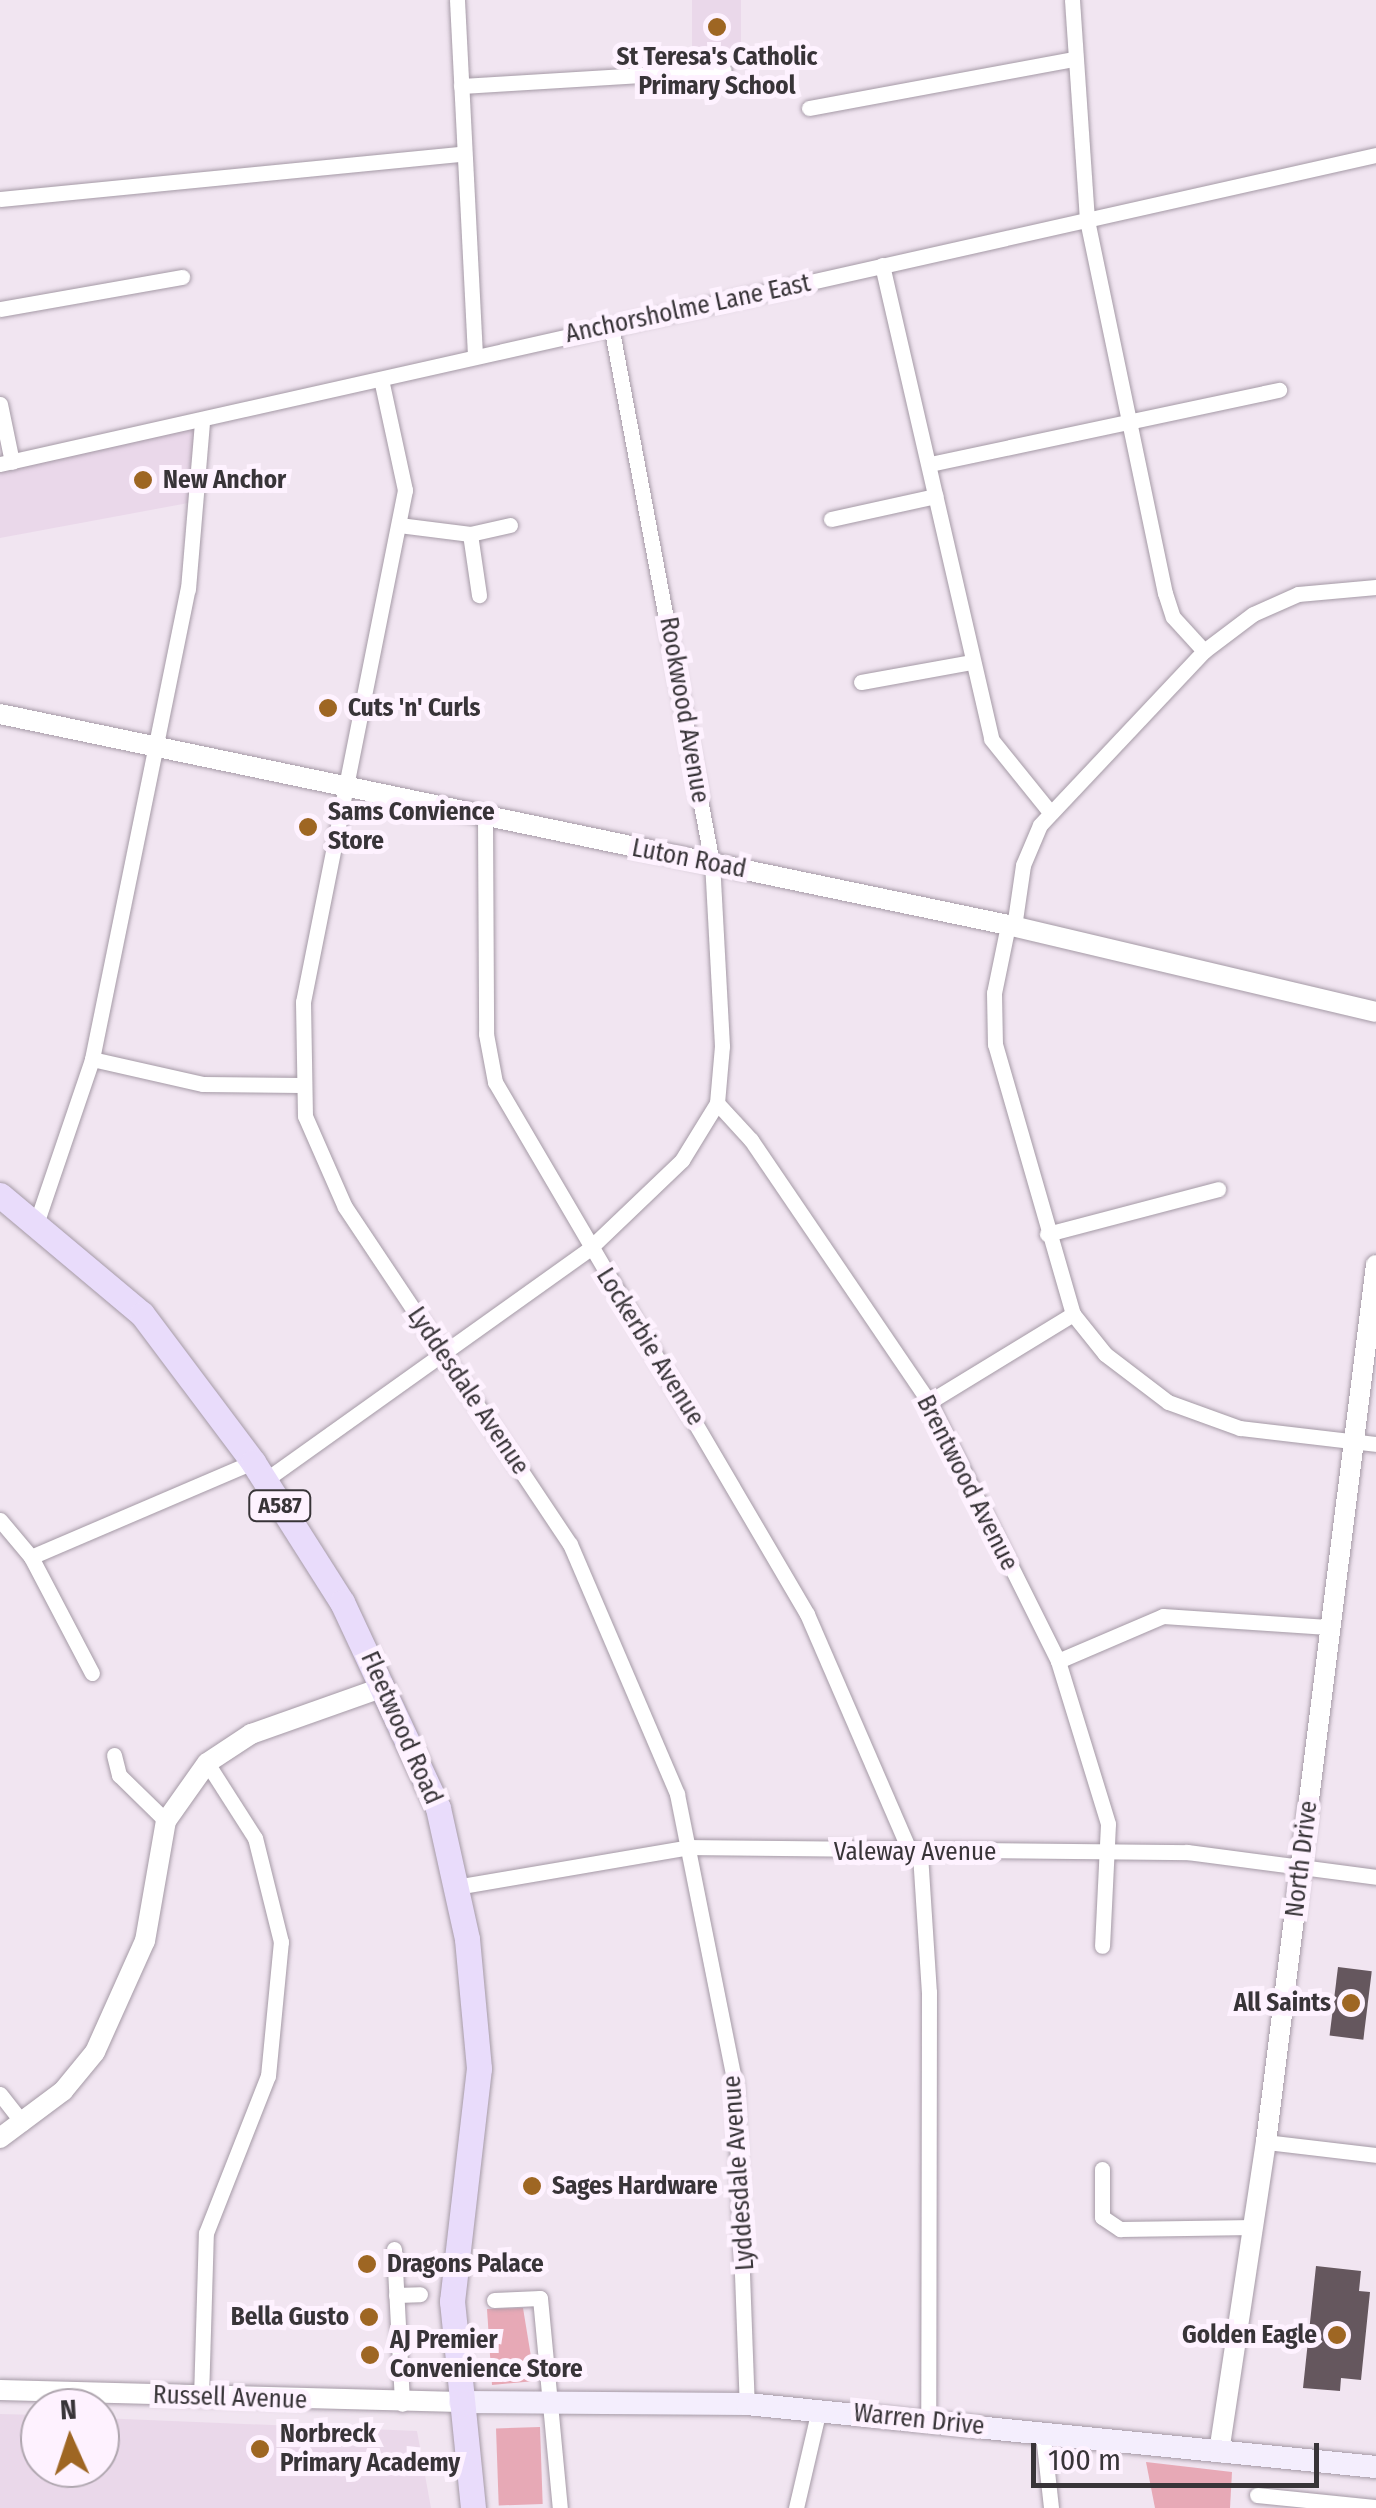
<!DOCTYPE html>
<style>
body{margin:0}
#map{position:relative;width:1376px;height:2508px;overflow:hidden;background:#f1e5f1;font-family:"Fira Sans Condensed",sans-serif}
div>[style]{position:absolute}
.built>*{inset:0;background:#ead8ea;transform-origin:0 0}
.green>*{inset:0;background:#e7a9b6;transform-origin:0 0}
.building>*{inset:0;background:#65575e;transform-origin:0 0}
.roads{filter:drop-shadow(0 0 2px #a59aa6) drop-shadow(0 0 2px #a59aa6)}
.minor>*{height:15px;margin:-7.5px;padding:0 7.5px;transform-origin:7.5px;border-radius:7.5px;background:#fff}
.tertiary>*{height:20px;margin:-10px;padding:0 10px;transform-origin:10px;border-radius:10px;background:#fff}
.secondary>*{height:22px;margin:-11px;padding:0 11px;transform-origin:11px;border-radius:11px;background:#f4eefd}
.primary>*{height:25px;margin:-12.5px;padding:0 12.5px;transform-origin:12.5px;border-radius:12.5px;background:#e9dcfb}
.dots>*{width:28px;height:28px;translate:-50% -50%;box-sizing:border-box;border:5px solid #fef2ff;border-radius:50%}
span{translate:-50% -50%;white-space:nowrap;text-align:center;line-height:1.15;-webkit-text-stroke:10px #fef2ff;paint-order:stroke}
.shield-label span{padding:2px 8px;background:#fef2ff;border:2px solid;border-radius:8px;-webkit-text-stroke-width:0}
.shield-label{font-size:22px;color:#383438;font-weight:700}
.poi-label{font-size:25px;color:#383438;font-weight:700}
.left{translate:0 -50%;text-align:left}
.right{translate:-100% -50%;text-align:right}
.street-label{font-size:25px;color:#383438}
.north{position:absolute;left:20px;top:2388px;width:100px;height:100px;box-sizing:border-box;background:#fef2ff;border:2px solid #afa6af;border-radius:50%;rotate:357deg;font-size:28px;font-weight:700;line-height:40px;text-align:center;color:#383438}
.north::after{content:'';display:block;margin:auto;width:35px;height:45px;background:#9e6623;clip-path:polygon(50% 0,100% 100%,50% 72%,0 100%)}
.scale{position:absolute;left:1031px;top:2443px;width:288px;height:45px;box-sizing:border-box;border:5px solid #383438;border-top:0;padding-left:12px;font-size:30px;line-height:35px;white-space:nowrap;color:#383438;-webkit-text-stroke:8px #fef2ff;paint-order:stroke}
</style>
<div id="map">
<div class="built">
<i style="left:692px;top:0;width:49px;height:58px"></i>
<i style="clip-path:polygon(202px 421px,199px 501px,0 538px,0 464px)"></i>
<i style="clip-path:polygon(0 2414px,40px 2415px,40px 2468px,100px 2468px,100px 2418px,417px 2431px,431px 2508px,0 2508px)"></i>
</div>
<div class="green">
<i style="clip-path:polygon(523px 2308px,535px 2381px,492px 2385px,487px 2309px)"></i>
<i style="left:540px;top:2427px;width:77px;height:44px;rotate:88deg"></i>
<i style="clip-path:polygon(1146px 2462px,1232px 2472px,1230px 2508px,1155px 2508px)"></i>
</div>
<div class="building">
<i style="left:1338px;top:1967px;width:34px;height:69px;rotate:7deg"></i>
<i style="clip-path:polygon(1316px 2266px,1361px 2271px,1359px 2291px,1370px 2292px,1361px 2380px,1341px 2378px,1340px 2391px,1303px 2388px)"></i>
</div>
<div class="roads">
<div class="minor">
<i style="left:457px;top:0;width:356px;rotate:87.1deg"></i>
<i style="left:1072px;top:0;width:221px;rotate:86.1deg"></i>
<i style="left:1087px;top:220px;width:381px;rotate:78.2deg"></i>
<i style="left:1165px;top:593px;width:25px;rotate:72deg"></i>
<i style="left:1173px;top:617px;width:46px;rotate:47.6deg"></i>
<i style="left:461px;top:86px;width:263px;rotate:-3.5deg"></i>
<i style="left:809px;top:108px;width:269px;rotate:-10.5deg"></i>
<i style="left:0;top:199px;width:464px;rotate:-5.6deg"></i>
<i style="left:882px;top:265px;width:486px;rotate:77deg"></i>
<i style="left:991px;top:739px;width:94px;rotate:51.1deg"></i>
<i style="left:0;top:309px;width:185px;rotate:-10deg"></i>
<i style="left:381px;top:379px;width:114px;rotate:77.8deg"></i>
<i style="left:405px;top:490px;width:522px;rotate:101.27deg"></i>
<i style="left:303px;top:1002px;width:114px;rotate:89deg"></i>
<i style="left:305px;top:1116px;width:99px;rotate:66.3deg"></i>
<i style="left:345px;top:1207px;width:405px;rotate:56.3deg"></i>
<i style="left:570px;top:1544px;width:272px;rotate:66.8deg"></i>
<i style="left:677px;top:1794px;width:295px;rotate:78.7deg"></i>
<i style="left:735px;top:2083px;width:321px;rotate:87.9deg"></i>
<i style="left:0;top:404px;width:59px;rotate:78.3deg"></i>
<i style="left:0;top:464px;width:1410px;rotate:-12.66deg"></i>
<i style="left:930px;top:464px;width:357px;rotate:-12deg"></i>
<i style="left:831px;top:519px;width:107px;rotate:-12.4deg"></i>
<i style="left:399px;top:525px;width:72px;rotate:7.2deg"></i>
<i style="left:470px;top:534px;width:41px;rotate:-12.7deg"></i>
<i style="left:470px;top:534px;width:62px;rotate:81.6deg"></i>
<i style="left:861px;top:682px;width:113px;rotate:-10.2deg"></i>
<i style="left:485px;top:818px;width:216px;rotate:89.7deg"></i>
<i style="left:486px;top:1034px;width:49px;rotate:79.4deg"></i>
<i style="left:495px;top:1082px;width:617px;rotate:59.61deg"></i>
<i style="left:807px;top:1614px;width:262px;rotate:66.6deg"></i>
<i style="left:1008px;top:925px;width:69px;rotate:101.6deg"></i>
<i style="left:994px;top:993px;width:51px;rotate:88.9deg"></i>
<i style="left:995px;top:1044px;width:281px;rotate:73.9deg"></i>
<i style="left:1073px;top:1314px;width:51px;rotate:51.3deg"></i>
<i style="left:1105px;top:1354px;width:79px;rotate:37.3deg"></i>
<i style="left:1168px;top:1402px;width:77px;rotate:19.9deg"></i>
<i style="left:1240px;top:1428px;width:137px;rotate:6.7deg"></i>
<i style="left:1014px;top:927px;width:63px;rotate:-81.7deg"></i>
<i style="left:1023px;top:865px;width:43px;rotate:-67deg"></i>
<i style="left:1040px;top:825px;width:239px;rotate:-46.7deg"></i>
<i style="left:1204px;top:651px;width:61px;rotate:-37.1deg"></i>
<i style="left:1253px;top:614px;width:49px;rotate:-24deg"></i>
<i style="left:1298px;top:594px;width:78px;rotate:-5.1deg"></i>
<i style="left:92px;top:1059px;width:114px;rotate:12.7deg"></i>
<i style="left:203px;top:1084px;width:98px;rotate:0.6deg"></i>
<i style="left:717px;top:1103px;width:50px;rotate:47.4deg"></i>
<i style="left:751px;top:1140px;width:317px;rotate:55.8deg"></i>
<i style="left:929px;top:1402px;width:289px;rotate:63.5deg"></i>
<i style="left:1058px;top:1661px;width:170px;rotate:72.9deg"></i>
<i style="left:1108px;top:1824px;width:122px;rotate:92.8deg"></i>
<i style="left:37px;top:1221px;width:171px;rotate:-71.2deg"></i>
<i style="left:92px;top:1059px;width:480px;rotate:-78.5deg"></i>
<i style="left:188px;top:589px;width:169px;rotate:-85.2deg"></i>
<i style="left:1047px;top:1234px;width:177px;rotate:-14.7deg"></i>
<i style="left:929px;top:1402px;width:169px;rotate:-31.4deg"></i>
<i style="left:264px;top:1481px;width:399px;rotate:-35.5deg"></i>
<i style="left:589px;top:1249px;width:129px;rotate:-43.7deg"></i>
<i style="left:682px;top:1160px;width:67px;rotate:-58.4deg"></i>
<i style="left:717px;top:1103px;width:57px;rotate:-85deg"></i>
<i style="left:722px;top:1046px;width:183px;rotate:-93.1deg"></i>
<i style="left:712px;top:863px;width:546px;rotate:-100.65deg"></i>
<i style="left:0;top:1520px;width:48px;rotate:50deg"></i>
<i style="left:31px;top:1557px;width:131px;rotate:62.3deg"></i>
<i style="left:31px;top:1557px;width:241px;rotate:-23.2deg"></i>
<i style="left:1058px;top:1661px;width:114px;rotate:-23.2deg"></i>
<i style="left:1163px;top:1616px;width:165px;rotate:3.8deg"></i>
<i style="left:114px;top:1755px;width:21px;rotate:76deg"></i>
<i style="left:119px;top:1775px;width:66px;rotate:44.4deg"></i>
<i style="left:920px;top:1854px;width:138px;rotate:86.3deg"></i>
<i style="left:929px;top:1992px;width:428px;rotate:90.1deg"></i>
<i style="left:456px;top:1887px;width:238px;rotate:-9.7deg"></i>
<i style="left:691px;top:1847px;width:496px;rotate:0.6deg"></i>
<i style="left:1187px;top:1852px;width:191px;rotate:7.5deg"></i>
<i style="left:0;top:2094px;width:37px;rotate:52deg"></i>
<i style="left:1266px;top:2142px;width:111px;rotate:6.7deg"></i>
<i style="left:1102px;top:2169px;width:48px;rotate:90deg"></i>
<i style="left:1102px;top:2217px;width:22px;rotate:34deg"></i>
<i style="left:1120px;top:2229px;width:134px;rotate:-0.9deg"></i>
<i style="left:394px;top:2249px;width:155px;rotate:87deg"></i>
<i style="left:396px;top:2295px;width:24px;rotate:-2deg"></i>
<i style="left:494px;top:2300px;width:46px;rotate:-2.5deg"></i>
<i style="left:540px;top:2298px;width:211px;rotate:84.6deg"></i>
<i style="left:201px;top:2398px;width:165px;rotate:-88.3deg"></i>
<i style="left:206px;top:2233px;width:169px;rotate:-68.5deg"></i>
<i style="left:268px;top:2076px;width:135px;rotate:-84.5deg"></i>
<i style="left:281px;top:1942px;width:107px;rotate:-104deg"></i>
<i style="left:255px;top:1838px;width:89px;rotate:-122.6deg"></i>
<i style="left:1043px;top:2435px;width:73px;rotate:83.7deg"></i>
<i style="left:1257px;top:2495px;width:120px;rotate:5.8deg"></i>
<i style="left:796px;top:2508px;width:102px;rotate:-76.9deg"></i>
</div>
<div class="tertiary">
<i style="left:0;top:714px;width:1030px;rotate:11.82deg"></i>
<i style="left:1008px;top:925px;width:378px;rotate:13.3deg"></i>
<i style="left:0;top:2138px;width:79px;rotate:-36.7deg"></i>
<i style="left:63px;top:2091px;width:50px;rotate:-50.6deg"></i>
<i style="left:95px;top:2052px;width:122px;rotate:-65.8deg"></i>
<i style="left:145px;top:1941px;width:122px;rotate:-80.1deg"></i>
<i style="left:166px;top:1821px;width:71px;rotate:-54.7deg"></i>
<i style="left:207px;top:1763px;width:53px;rotate:-33.4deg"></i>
<i style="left:251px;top:1734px;width:141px;rotate:-19.5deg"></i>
<i style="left:0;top:2390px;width:460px;rotate:1.5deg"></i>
<i style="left:1219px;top:2452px;width:314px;rotate:-81.4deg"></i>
<i style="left:1266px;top:2142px;width:884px;rotate:-82.85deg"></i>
</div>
<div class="secondary">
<i style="left:460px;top:2402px;width:287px;rotate:0.4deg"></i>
<i style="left:747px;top:2404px;width:632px;rotate:5.72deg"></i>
</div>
<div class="primary">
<i style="left:0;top:1195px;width:185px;rotate:40deg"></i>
<i style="left:142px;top:1314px;width:185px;rotate:53.1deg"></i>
<i style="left:253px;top:1462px;width:166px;rotate:57.6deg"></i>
<i style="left:342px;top:1602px;width:227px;rotate:65deg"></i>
<i style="left:438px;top:1808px;width:134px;rotate:77.5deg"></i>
<i style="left:467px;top:1939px;width:130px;rotate:84.7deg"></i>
<i style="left:479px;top:2068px;width:235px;rotate:96.6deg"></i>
<i style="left:452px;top:2301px;width:208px;rotate:84.2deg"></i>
</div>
</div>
<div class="dots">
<i style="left:717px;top:27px;background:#9e6623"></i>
<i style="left:143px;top:480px;background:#9e6623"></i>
<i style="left:328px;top:708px;background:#9e6623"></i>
<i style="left:308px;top:827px;background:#9e6623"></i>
<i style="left:1351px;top:2003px;background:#9e6623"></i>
<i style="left:532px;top:2186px;background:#9e6623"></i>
<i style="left:367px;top:2264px;background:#9e6623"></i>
<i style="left:369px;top:2317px;background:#9e6623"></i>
<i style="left:1337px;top:2335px;background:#9e6623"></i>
<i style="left:370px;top:2355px;background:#9e6623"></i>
<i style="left:260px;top:2449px;background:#9e6623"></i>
</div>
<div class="shield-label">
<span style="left:280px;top:1506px">A587</span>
</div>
<div class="poi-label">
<span style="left:717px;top:72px">St Teresa's Catholic<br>Primary School</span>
<span class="left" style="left:163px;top:480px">New Anchor</span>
<span class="left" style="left:348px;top:708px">Cuts 'n' Curls</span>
<span class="left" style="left:328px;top:827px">Sams Convience<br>Store</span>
<span class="right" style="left:1331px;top:2003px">All Saints</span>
<span class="left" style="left:552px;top:2186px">Sages Hardware</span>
<span class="left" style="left:387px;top:2264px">Dragons Palace</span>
<span class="right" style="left:349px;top:2317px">Bella Gusto</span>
<span class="right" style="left:1317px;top:2335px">Golden Eagle</span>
<span class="left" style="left:390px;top:2355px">AJ Premier<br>Convenience Store</span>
<span class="left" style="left:280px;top:2449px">Norbreck<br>Primary Academy</span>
</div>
<div class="street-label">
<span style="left:688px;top:309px;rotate:-12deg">Anchorsholme Lane East</span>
<span style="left:684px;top:710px;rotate:80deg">Rookwood Avenue</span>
<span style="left:689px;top:859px;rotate:11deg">Luton Road</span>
<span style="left:650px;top:1347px;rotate:58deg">Lockerbie Avenue</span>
<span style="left:468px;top:1391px;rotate:56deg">Lyddesdale Avenue</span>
<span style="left:967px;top:1483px;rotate:63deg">Brentwood Avenue</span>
<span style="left:401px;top:1728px;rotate:66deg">Fleetwood Road</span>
<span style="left:915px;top:1852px">Valeway Avenue</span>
<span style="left:1302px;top:1859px;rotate:-83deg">North Drive</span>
<span style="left:739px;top:2173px;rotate:-94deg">Lyddesdale Avenue</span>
<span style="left:230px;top:2398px;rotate:2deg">Russell Avenue</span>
<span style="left:919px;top:2420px;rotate:6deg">Warren Drive</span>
</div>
<div class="north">N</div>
<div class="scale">100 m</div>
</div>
